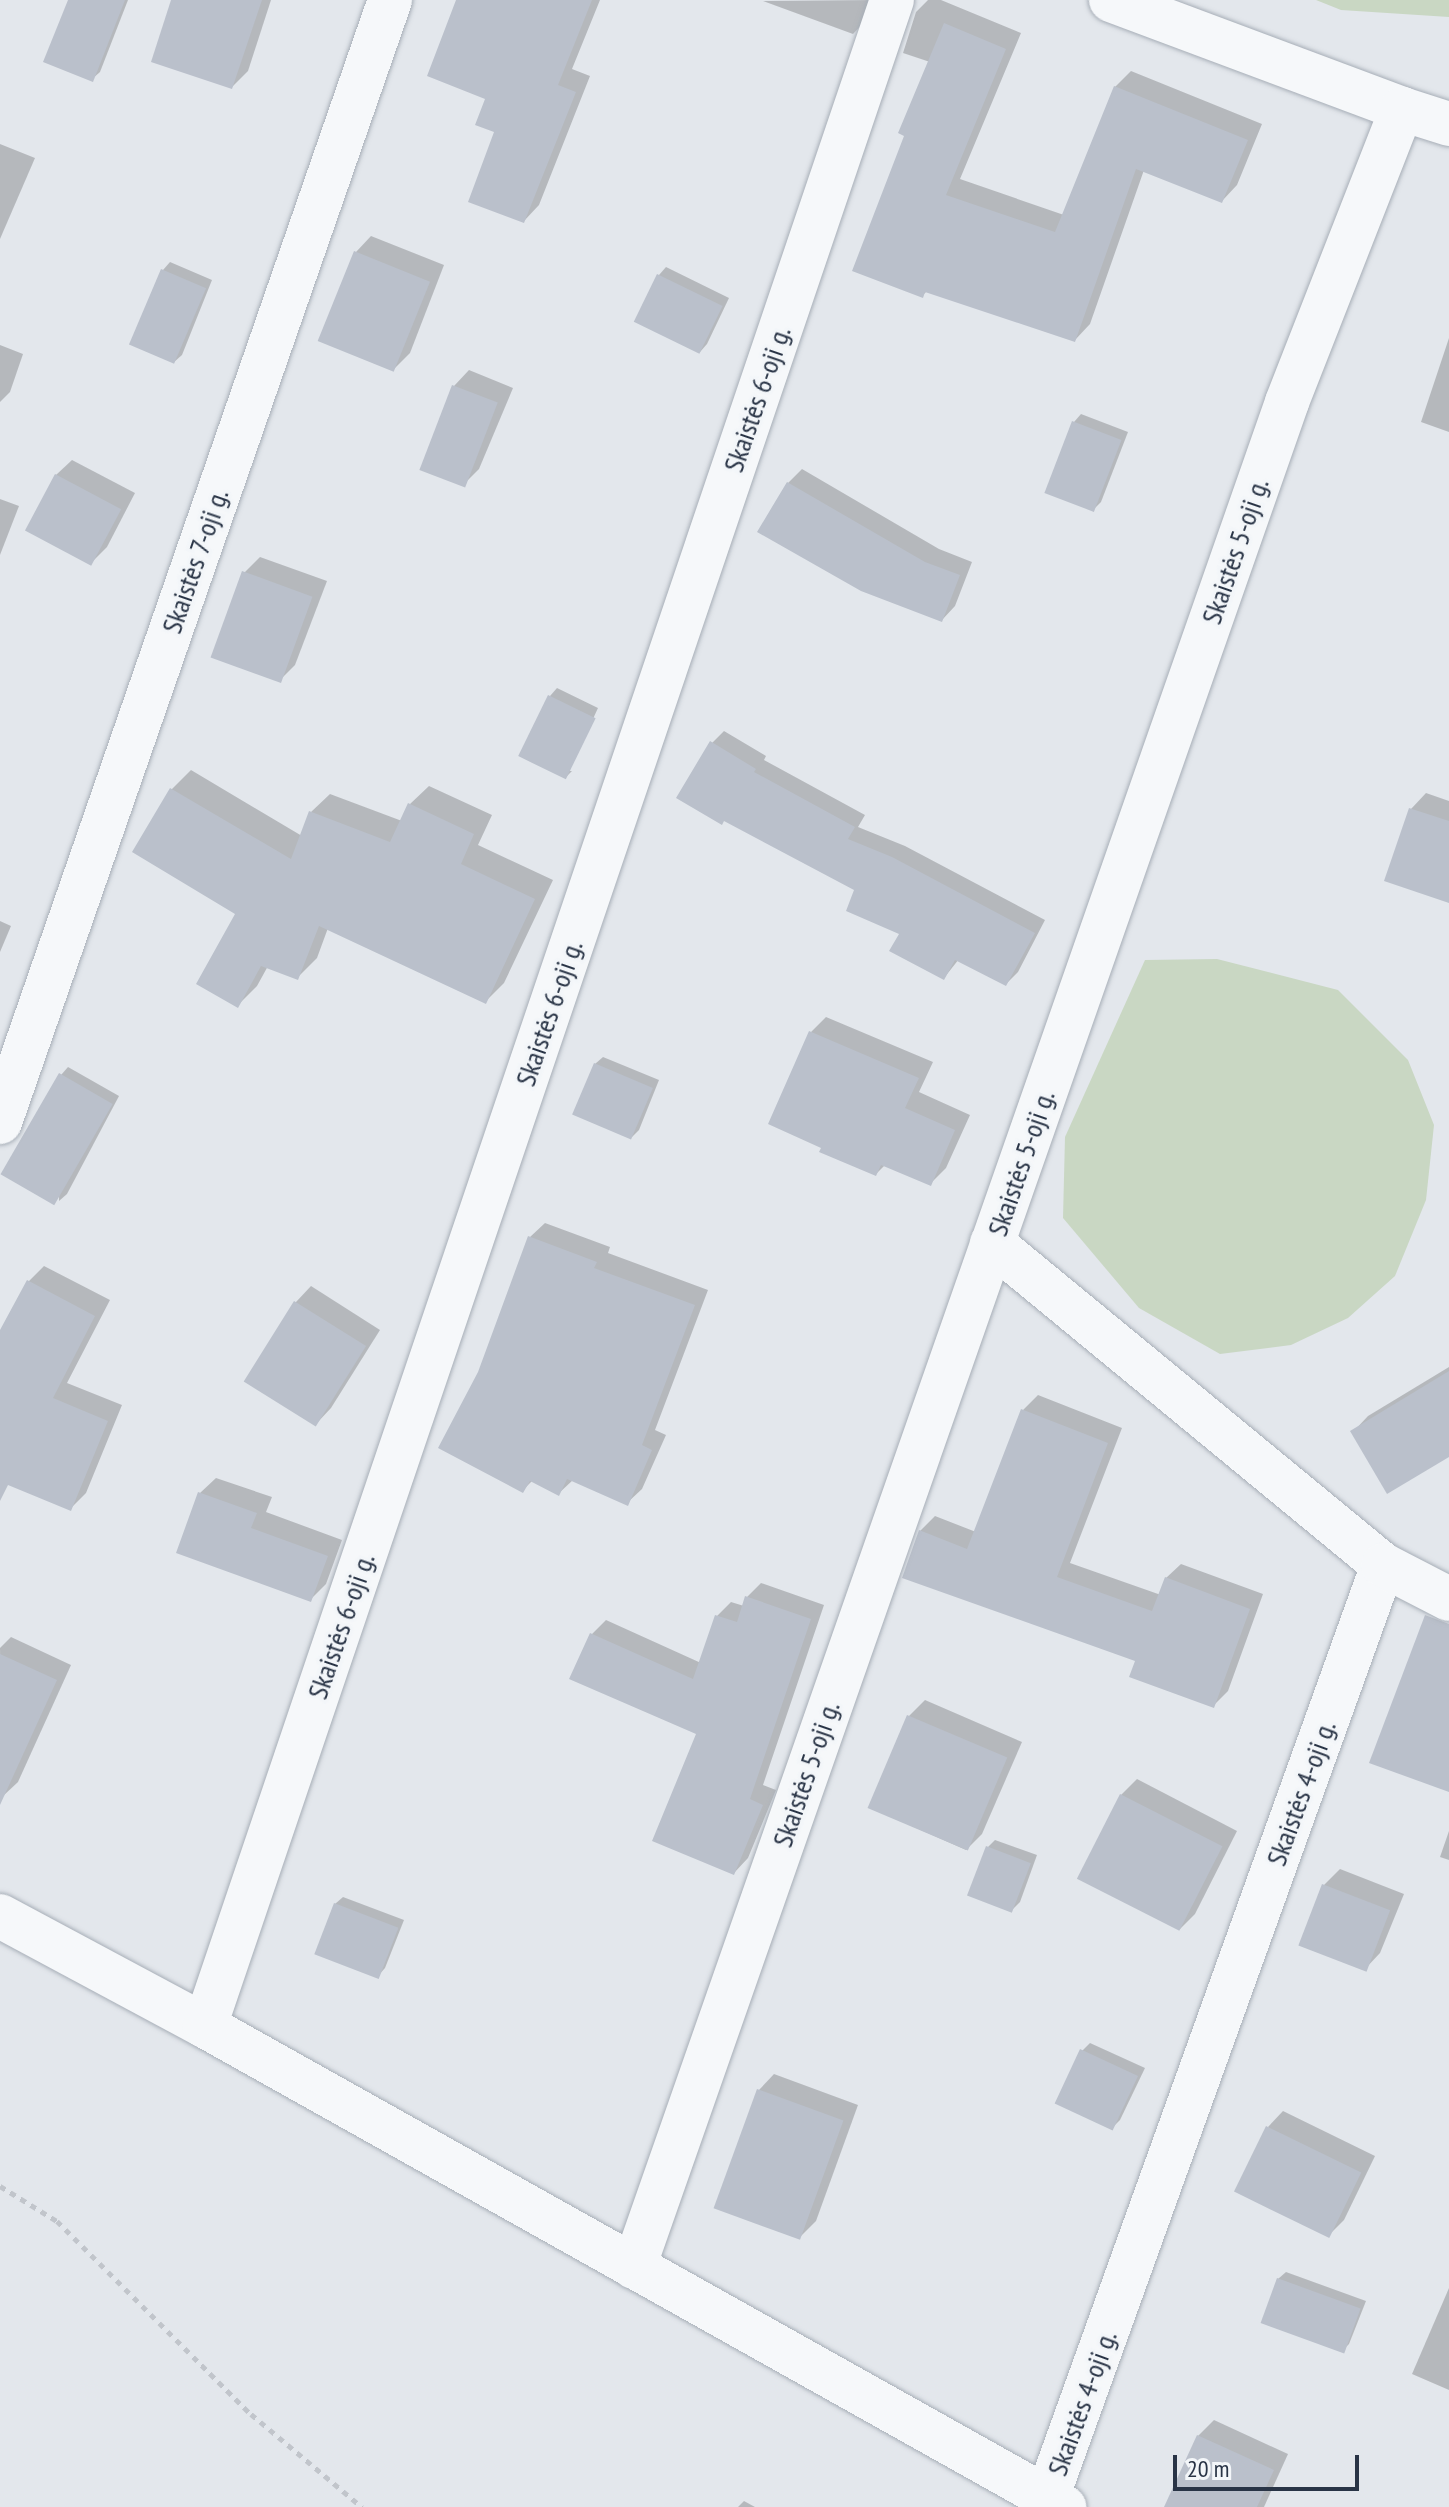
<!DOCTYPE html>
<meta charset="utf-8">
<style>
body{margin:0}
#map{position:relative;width:1449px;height:2507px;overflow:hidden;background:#e3e7ec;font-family:"PT Sans Narrow",sans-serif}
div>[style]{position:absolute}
.green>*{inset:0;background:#c9d7c3}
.shadow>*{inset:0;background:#0003}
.building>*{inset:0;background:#bac0cb;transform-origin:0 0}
.path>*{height:5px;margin-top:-2.5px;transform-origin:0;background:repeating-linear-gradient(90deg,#c1c5cb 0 6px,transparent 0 12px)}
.roads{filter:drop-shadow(0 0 2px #a7aeb7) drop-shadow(0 0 2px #a7aeb7)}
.street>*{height:44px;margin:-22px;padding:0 22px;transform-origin:22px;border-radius:22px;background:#f6f8fa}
span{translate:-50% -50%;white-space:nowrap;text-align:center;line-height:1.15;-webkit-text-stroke:7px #f3f6f9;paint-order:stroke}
.street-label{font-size:28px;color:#293446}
.scale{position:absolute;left:1173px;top:2455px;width:186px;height:36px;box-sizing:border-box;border:4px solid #293446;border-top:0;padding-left:10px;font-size:24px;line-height:28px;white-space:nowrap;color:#293446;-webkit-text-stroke:6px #f3f6f9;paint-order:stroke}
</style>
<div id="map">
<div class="green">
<i style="clip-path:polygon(1316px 0,1449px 0,1449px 17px,1341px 10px)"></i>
<i style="clip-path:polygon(1217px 959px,1338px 990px,1408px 1060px,1434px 1125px,1426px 1200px,1395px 1276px,1348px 1318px,1291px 1345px,1220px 1354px,1139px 1308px,1063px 1218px,1065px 1137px,1145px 960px)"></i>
</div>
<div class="shadow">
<i style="clip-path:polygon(70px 0,128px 0,100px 72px,92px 79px)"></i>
<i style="clip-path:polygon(173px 0,271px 0,248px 71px,232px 87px)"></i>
<i style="clip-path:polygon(465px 0,600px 0,572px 69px,590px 76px,539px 205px,524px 221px,487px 98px)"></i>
<i style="clip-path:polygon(875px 0,868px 18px,853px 34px,763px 1px)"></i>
<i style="clip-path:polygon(928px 0,941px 0,1021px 33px,960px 179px,1064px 215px,1115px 87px,1131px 71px,1262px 124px,1237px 185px,1222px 201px,1144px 170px,1090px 324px,1075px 340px,928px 290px,922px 296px,907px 135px,930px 62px,903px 53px,916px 12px)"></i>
<i style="clip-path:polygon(0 144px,35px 158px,0 239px)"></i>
<i style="clip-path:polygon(371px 236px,444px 265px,410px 353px,394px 369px,356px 252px)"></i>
<i style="clip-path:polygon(170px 262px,212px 280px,182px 355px,174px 362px,163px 270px)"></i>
<i style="clip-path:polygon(666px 267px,729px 298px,707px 344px,700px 352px,636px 320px,659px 275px)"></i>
<i style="clip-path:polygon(1449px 338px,1449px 432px,1421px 422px)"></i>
<i style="clip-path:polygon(0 345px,23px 354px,10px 392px,0 402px)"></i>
<i style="clip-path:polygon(469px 370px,513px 388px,479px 469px,463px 485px,454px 386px)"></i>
<i style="clip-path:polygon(1081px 414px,1128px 432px,1101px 502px,1093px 510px,1074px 422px)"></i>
<i style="clip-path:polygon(72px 460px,135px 493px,107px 547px,92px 562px,56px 475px)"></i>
<i style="clip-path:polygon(802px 469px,939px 549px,972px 562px,955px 606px,942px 620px,788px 483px)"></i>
<i style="clip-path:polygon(0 499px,19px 506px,0 555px)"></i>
<i style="clip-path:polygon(260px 557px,327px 581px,295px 665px,279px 681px,244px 573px)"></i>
<i style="clip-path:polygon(557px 688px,598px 708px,569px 771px,572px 771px,566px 777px,550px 696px)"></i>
<i style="clip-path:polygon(724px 731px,766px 756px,764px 760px,865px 815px,858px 827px,905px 846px,1045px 920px,1018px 972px,1006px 984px,959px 959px,944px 978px,712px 743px)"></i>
<i style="clip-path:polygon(191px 770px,302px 836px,311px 812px,330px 794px,402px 821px,410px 804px,429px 786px,492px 815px,478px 845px,553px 880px,504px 983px,486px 1001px,328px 928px,317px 958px,298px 977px,268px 966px,257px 986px,238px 1005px,237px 913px,135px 851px,172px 789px)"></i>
<i style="clip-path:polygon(1426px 793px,1449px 801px,1449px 901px,1411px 809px)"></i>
<i style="clip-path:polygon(0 921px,11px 926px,0 952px)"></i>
<i style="clip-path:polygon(826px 1017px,933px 1062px,919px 1092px,970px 1115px,946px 1168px,930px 1184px,885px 1165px,876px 1174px,811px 1032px)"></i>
<i style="clip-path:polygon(603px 1057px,659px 1080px,639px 1130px,632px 1137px,595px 1064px)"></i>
<i style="clip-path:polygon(68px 1067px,119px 1096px,67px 1194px,59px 1201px,61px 1075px)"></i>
<i style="clip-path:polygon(545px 1223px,610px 1247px,608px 1253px,708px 1290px,655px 1430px,666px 1435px,642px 1489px,627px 1503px,573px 1480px,558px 1494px,533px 1480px,523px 1490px,480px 1372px,530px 1237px)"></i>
<i style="clip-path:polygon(44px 1266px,110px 1300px,67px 1383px,122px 1405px,86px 1493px,71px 1508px,0 1480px,0 1335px,29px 1281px)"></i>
<i style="clip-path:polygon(311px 1286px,380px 1330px,331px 1408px,316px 1424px,247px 1381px,296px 1302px)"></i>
<i style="clip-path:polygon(1449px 1367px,1449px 1455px,1353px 1432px,1368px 1416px)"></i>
<i style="clip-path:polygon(1038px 1395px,1122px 1428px,1070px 1563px,1161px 1595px,1166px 1578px,1181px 1564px,1263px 1594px,1228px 1691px,1213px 1706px,920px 1531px,935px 1516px,976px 1532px,1023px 1410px)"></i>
<i style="clip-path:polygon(216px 1478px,272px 1497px,266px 1512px,342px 1540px,326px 1584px,310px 1600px,200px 1493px)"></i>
<i style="clip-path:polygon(761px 1583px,824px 1605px,763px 1785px,776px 1790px,748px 1858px,734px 1873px,698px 1733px,591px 1635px,606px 1620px,701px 1663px,717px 1616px,731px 1602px,744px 1606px,747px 1597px)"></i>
<i style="clip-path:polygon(11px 1637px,71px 1665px,18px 1782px,2px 1797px,0 1648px)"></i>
<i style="clip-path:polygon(925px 1700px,1022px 1742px,982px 1834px,966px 1850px,869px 1807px,909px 1716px)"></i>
<i style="clip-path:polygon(1137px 1779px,1237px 1831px,1195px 1914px,1180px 1929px,1121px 1795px)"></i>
<i style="clip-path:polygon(1449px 1831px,1449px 1860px,1440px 1857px)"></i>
<i style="clip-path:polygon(995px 1840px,1037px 1855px,1020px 1902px,1012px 1910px,988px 1847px)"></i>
<i style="clip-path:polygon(1340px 1869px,1404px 1894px,1380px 1953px,1365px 1969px,1301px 1944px,1324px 1885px)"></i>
<i style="clip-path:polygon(343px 1897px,404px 1920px,385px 1968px,378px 1976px,335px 1904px)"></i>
<i style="clip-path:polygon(1090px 2043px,1145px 2068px,1120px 2120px,1113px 2127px,1082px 2051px)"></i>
<i style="clip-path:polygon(774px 2074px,858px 2105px,816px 2221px,800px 2237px,759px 2090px)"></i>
<i style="clip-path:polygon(1283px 2111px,1375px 2156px,1344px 2220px,1328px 2236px,1268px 2127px)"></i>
<i style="clip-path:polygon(1286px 2272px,1366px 2301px,1349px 2344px,1342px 2351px,1278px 2279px)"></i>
<i style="clip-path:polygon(1449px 2288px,1449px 2390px,1412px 2374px)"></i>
<i style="clip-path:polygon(1214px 2420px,1288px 2454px,1264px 2507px,1166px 2507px,1198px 2436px)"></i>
<i style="clip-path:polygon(744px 2501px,755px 2507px,738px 2507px)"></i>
</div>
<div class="building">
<i style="clip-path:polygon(68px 0,125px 0,93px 82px,43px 62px)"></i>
<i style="clip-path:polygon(171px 0,262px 0,232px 89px,151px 62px)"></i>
<i style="clip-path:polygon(456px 0,592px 0,558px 85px,576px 92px,524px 223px,468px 202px,494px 132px,475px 125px,485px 99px,427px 76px)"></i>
<i style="clip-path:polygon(944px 23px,1006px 49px,946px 195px,1055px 232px,1114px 86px,1248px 140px,1222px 203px,1136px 169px,1075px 342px,925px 292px,923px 298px,852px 271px,904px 136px,898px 133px)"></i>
<i style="left:354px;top:251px;width:82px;height:97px;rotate:22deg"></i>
<i style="left:161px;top:269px;width:49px;height:82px;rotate:23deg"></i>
<i style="left:657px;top:274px;width:73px;height:53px;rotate:26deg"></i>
<i style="left:452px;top:385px;width:49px;height:91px;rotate:21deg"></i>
<i style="left:1072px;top:421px;width:53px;height:77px;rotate:21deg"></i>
<i style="left:55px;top:474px;width:75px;height:64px;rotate:28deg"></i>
<i style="clip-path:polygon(787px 482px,925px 562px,960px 575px,942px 622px,861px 591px,757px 532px)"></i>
<i style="left:242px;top:571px;width:75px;height:92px;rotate:20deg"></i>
<i style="left:548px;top:695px;width:53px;height:68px;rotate:26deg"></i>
<i style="clip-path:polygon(710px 741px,756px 769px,754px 772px,855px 827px,848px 839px,892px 857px,1035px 933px,1006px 986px,955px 960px,944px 980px,889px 951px,899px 934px,846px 911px,854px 890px,724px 821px,722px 825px,676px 798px)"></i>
<i style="clip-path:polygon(170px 788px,291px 859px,309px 811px,390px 842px,408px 803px,474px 834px,461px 864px,535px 899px,486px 1004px,319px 926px,298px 980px,261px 966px,238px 1008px,196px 984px,235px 914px,132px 852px)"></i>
<i style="clip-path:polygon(1409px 808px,1449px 821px,1449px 903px,1384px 881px)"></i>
<i style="clip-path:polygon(809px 1031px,919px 1078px,905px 1108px,955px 1130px,931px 1186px,881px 1165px,876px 1176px,819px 1152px,821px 1148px,768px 1124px)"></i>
<i style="left:594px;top:1063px;width:64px;height:56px;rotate:23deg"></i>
<i style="left:59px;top:1073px;width:62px;height:117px;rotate:30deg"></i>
<i style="clip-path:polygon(528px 1236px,597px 1262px,594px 1268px,695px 1305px,642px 1445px,652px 1450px,628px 1506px,567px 1479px,559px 1496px,530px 1481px,523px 1493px,438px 1448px,478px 1372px)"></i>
<i style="clip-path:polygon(27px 1280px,95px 1316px,53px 1398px,108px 1421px,71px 1511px,8px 1485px,0 1501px,0 1330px)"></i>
<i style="left:294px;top:1301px;width:85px;height:95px;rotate:32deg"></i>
<i style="clip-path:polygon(1449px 1371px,1449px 1457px,1387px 1494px,1350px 1431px)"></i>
<i style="clip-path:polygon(1021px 1409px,1108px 1443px,1057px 1577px,1152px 1611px,1165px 1577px,1250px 1609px,1214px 1708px,1129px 1677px,1135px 1661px,902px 1578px,919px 1530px,967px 1549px)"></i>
<i style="clip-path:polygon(198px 1492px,257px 1513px,251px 1528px,328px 1556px,311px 1602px,176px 1553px)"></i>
<i style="clip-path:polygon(745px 1596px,811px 1619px,750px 1799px,763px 1805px,734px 1875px,652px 1841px,696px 1734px,569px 1679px,590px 1633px,693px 1679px,715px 1615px,737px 1622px)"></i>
<i style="clip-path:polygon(1425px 1615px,1449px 1624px,1449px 1792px,1369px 1763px)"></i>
<i style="clip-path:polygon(0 1654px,57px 1680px,0 1805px)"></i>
<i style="left:907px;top:1715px;width:109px;height:101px;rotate:23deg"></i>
<i style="left:1120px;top:1794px;width:115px;height:95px;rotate:27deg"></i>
<i style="left:986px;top:1846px;width:48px;height:53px;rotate:21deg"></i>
<i style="left:1322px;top:1884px;width:73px;height:66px;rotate:21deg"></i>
<i style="left:334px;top:1903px;width:69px;height:55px;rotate:21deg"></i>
<i style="left:1080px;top:2049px;width:64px;height:60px;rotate:25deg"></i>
<i style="left:757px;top:2089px;width:92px;height:127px;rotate:20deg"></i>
<i style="left:1266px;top:2126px;width:106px;height:73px;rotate:26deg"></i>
<i style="left:1277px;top:2278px;width:89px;height:48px;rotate:20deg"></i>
<i style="clip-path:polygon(1197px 2435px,1274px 2470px,1257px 2507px,1164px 2507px)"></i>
</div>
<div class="path">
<i style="left:0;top:2186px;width:67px;rotate:31.6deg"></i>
<i style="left:57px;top:2221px;width:274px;rotate:44.9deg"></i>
<i style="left:251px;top:2414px;width:145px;rotate:40deg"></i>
</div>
<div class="roads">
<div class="street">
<i style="left:1111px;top:0;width:311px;rotate:20.5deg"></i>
<i style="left:0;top:1122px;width:1188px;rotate:-70.83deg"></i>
<i style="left:992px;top:1243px;width:507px;rotate:39.47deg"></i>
<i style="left:1383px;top:1565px;width:992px;rotate:109.81deg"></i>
<i style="left:1383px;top:1565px;width:74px;rotate:27.3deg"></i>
<i style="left:0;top:1916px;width:233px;rotate:28.2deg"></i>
<i style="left:205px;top:2026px;width:985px;rotate:29.25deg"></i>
<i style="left:205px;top:2026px;width:2139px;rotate:-71.27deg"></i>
<i style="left:634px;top:2267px;width:1976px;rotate:-70.7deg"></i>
<i style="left:1287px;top:402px;width:315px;rotate:-68.6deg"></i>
<i style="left:1402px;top:109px;width:49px;rotate:17.7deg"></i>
</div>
</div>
<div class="street-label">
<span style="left:757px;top:399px;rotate:-71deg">Skaistės 6-oji g.</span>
<span style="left:1235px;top:551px;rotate:-71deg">Skaistės 5-oji g.</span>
<span style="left:195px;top:561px;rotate:-71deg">Skaistės 7-oji g.</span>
<span style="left:549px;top:1013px;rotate:-71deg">Skaistės 6-oji g.</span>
<span style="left:1021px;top:1163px;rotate:-71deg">Skaistės 5-oji g.</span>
<span style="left:341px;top:1626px;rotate:-71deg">Skaistės 6-oji g.</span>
<span style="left:806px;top:1774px;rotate:-71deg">Skaistės 5-oji g.</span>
<span style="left:1301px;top:1793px;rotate:-70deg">Skaistės 4-oji g.</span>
<span style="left:1082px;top:2403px;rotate:-70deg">Skaistės 4-oji g.</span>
</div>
<div class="scale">20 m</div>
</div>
